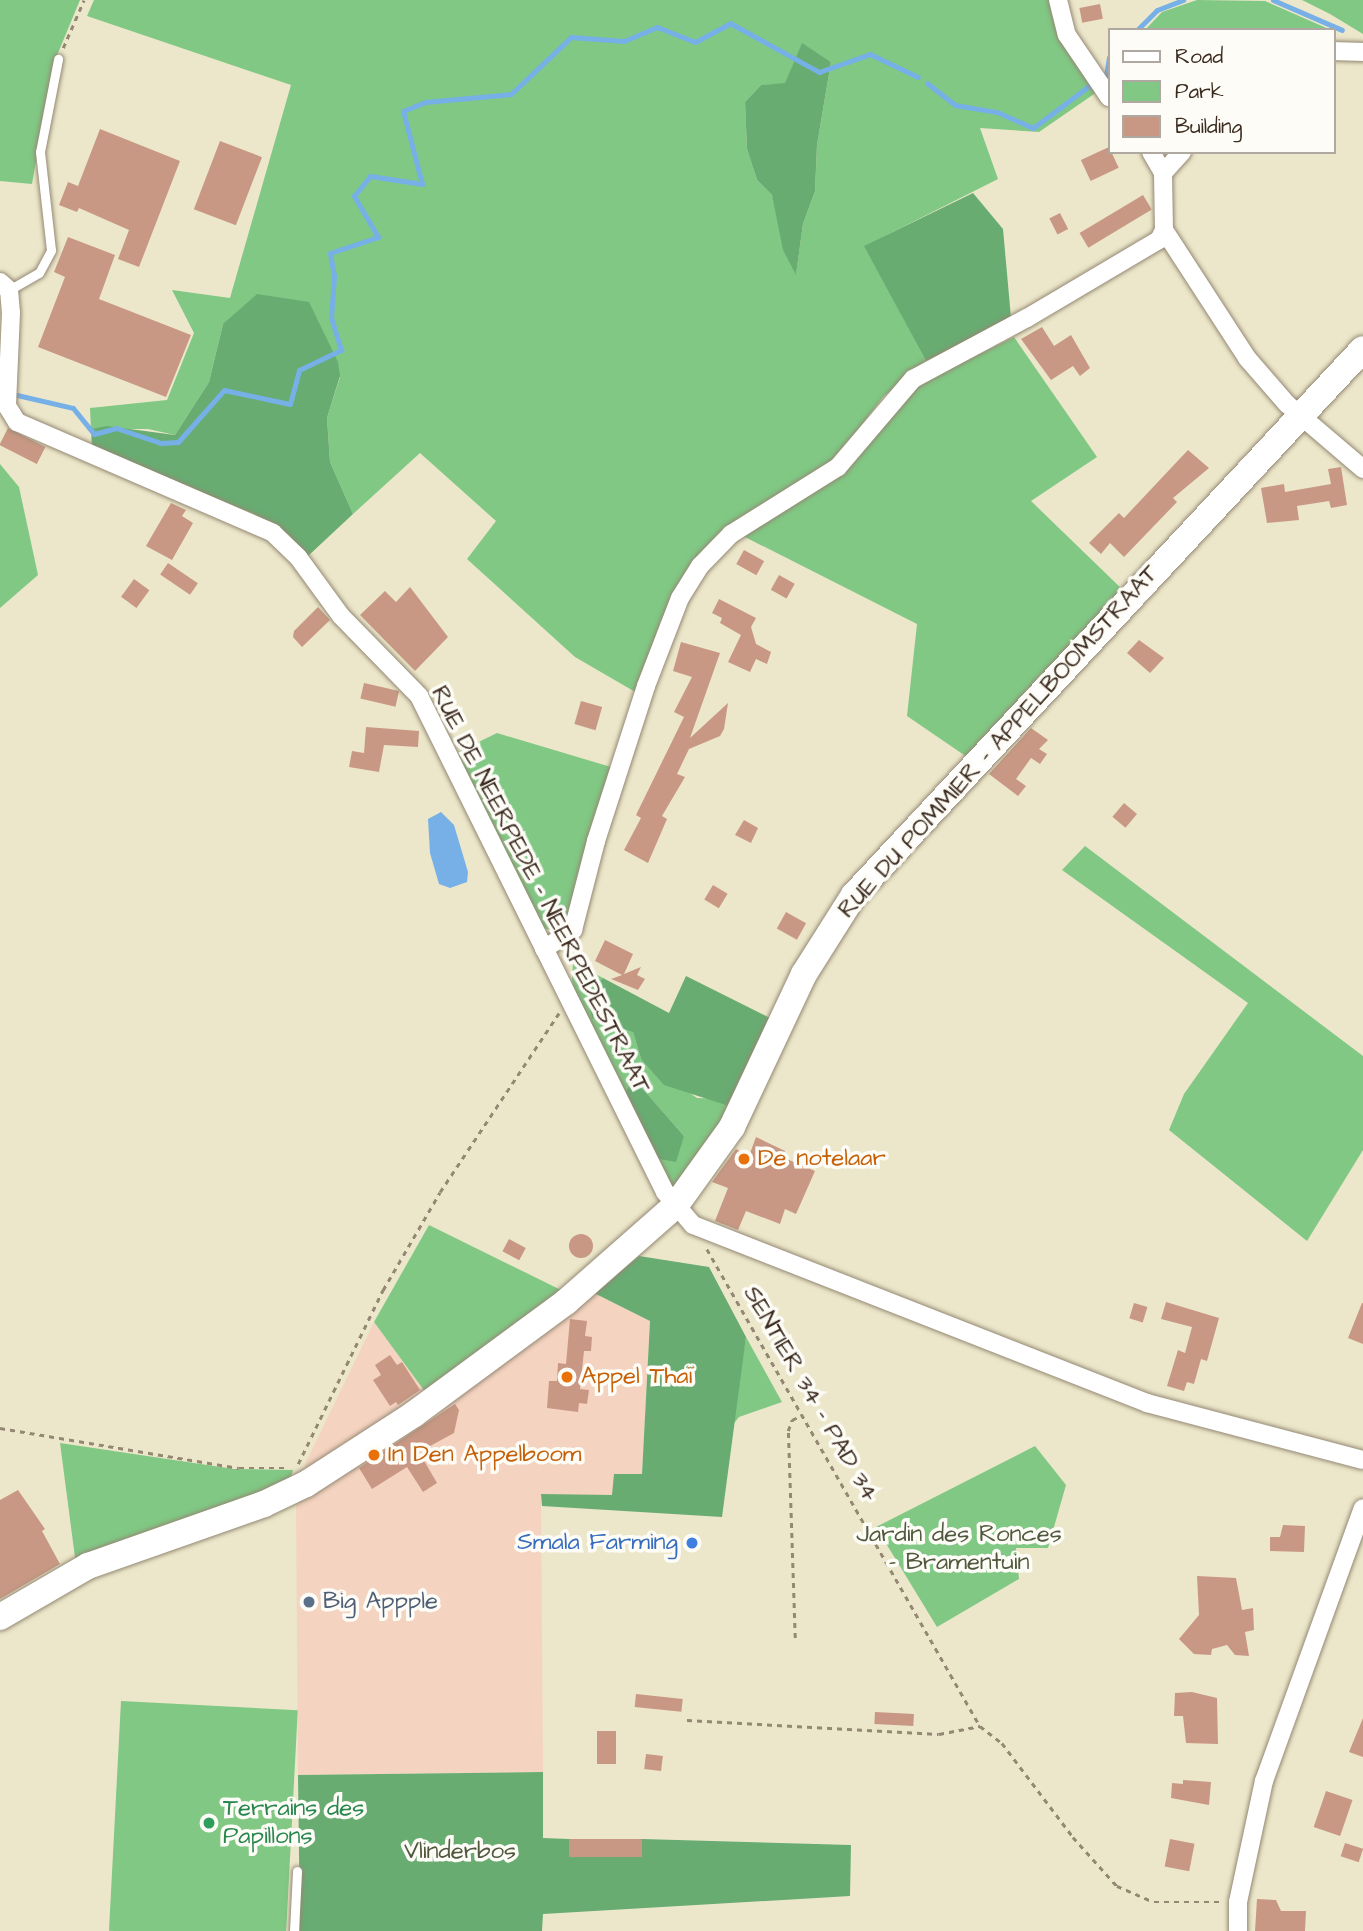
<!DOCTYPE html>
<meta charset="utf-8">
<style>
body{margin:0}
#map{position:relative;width:1363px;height:1931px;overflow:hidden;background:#ece7ca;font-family:"Architects Daughter",sans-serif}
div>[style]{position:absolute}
.built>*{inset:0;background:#f4d3c0}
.green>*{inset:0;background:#80c884;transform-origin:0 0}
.forest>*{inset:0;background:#68ac72}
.water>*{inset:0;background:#76b0e7}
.stream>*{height:5px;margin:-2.5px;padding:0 2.5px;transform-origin:2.5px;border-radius:2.5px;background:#76b0e7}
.building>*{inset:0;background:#c89884;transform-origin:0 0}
.round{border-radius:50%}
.path>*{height:2.5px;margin-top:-1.25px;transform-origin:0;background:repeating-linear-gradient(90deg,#948874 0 5px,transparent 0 10px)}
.roads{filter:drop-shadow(0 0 2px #948874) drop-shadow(0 0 2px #948874)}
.lane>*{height:9px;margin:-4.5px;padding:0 4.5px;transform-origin:4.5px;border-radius:4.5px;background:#fff}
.street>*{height:18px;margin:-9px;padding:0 9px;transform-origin:9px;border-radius:9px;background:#fff}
.secondary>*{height:26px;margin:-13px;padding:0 13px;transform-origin:13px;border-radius:13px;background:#fff}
.dots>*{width:19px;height:19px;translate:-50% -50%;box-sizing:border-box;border:4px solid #fdfcf7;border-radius:50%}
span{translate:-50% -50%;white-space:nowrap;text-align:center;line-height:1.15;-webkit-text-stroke:7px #fdfcf7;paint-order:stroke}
.street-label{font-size:24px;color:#3b2a1e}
.food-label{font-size:24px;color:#c56008}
.left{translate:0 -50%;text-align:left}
.park-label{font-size:24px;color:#50593d}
.shop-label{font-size:24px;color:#366cbe}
.right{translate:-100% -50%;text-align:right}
.service-label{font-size:24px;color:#4e5e75}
.leisure-label{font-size:24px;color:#27864d}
.legend{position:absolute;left:1108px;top:28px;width:228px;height:126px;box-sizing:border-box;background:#fdfcf7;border:2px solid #afa8a0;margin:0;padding:9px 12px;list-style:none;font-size:21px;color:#3b2a1e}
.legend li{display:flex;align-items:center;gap:14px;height:35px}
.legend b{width:35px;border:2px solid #afa8a0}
</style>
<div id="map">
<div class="built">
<i style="clip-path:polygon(594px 1293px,650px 1320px,642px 1475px,612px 1495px,541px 1495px,543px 1772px,298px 1775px,296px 1498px,310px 1488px,305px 1464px,374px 1322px,426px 1393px)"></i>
</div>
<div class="green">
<i style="clip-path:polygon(0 0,80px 0,53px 65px,32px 184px,0 181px)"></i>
<i style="clip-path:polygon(evenodd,94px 0,1050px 0,1061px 41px,1097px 92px,1039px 132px,980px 128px,998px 179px,865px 246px,926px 361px,883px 397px,835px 460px,691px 565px,660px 623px,637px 693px,575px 657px,467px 559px,496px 521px,420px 453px,353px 514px,330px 462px,327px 418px,340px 377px,223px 324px,209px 382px,175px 435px,148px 429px,91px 429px,90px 408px,167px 400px,194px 333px,172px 290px,230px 298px,291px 85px,87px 16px,94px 0,802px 44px,831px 62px,817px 145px,815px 191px,803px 224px,796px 274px,772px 195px,757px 180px,747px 149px,745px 102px,761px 85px,785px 84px,802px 44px)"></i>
<i style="clip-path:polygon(1197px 0,1265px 1px,1331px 30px,1145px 30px,1162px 12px)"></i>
<i style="clip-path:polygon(1302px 0,1363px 0,1363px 34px,1330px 14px)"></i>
<i style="clip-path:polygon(1014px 337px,1097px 457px,1031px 501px,1124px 591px,967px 757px,907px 716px,917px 624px,741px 535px,810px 489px,925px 381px)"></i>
<i style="clip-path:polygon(0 464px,19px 487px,38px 575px,0 608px)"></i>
<i style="clip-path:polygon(497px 733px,611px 767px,572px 914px,562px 932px,541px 928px,454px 754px)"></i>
<i style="clip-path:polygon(1085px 846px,1363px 1056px,1363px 1150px,1307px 1241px,1169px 1130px,1184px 1094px,1248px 1003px,1062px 870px)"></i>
<i style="clip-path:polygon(573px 962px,603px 978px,587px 992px,633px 1032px,641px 1059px,697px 1098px,719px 1099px,732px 1107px,683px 1185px,671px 1187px,654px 1158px,684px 1136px,643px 1089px,631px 1083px,623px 1097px,578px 1009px,572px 980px)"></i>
<i style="clip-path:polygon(429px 1225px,563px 1291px,426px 1393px,374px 1322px)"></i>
<i style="clip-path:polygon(746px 1337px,782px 1402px,739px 1417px,731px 1427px)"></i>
<i style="clip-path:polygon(60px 1443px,234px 1469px,293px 1470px,288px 1489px,76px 1565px)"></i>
<i style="clip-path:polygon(1035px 1446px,1066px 1485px,1048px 1548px,1016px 1548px,1019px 1579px,937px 1627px,876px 1527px)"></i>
<i style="left:121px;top:1701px;width:177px;height:230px;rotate:3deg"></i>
</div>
<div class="forest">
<i style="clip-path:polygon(802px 43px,831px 62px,817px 145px,815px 191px,803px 224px,796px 275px,783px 250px,772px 195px,757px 180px,747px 149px,745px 102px,761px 85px,785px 83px)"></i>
<i style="clip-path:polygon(973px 193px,1003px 229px,1011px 318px,926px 361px,864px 246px)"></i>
<i style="clip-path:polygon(257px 294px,309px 302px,338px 362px,340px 376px,327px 418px,330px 462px,353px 514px,308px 556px,254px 514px,92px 447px,91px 429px,107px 426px,175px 435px,209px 382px,223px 324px)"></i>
<i style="clip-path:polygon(686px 976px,774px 1020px,732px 1107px,664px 1085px,641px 1059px,633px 1032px,592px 1018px,587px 992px,603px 978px,669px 1013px)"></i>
<i style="clip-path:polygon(631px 1082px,643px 1089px,684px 1136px,676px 1162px,654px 1158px,623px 1097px)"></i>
<i style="clip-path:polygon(639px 1256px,709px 1267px,746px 1337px,722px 1517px,542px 1506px,541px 1494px,612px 1495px,614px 1474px,642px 1474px,650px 1321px,594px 1293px)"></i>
<i style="clip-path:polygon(543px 1772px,543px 1838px,569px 1839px,570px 1857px,642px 1857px,642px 1839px,851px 1845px,850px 1896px,543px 1914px,542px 1931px,300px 1931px,298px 1775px)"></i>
</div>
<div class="water">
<i style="clip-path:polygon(441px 812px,454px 825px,468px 872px,467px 882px,450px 888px,439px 884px,430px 853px,428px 819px)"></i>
</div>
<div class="stream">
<i style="left:1273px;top:0;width:75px;rotate:23.5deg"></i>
<i style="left:1137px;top:30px;width:28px;rotate:-45deg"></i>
<i style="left:1157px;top:10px;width:28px;rotate:-21deg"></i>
<i style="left:1106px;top:76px;width:19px;rotate:-81deg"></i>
<i style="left:927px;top:83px;width:36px;rotate:38deg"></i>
<i style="left:955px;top:105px;width:43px;rotate:9.5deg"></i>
<i style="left:997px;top:112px;width:39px;rotate:24deg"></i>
<i style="left:1033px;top:128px;width:71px;rotate:-37deg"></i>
<i style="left:17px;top:395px;width:57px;rotate:13.1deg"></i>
<i style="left:73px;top:408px;width:33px;rotate:51deg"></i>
<i style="left:94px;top:434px;width:23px;rotate:-15deg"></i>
<i style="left:116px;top:428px;width:47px;rotate:18.4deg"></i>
<i style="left:161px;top:443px;width:17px;rotate:-3deg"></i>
<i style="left:178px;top:442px;width:69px;rotate:-48.5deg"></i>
<i style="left:224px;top:390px;width:67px;rotate:12deg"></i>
<i style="left:290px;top:404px;width:35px;rotate:-75deg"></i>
<i style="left:299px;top:370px;width:47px;rotate:-25.5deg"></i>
<i style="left:341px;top:350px;width:34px;rotate:-107deg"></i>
<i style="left:331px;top:318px;width:42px;rotate:-85.9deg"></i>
<i style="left:334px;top:276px;width:23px;rotate:-100deg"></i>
<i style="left:330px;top:253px;width:51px;rotate:-18.4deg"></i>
<i style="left:378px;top:237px;width:48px;rotate:-120.3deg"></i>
<i style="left:354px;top:196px;width:26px;rotate:-51deg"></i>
<i style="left:370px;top:176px;width:53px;rotate:8.7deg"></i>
<i style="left:422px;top:184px;width:75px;rotate:-104.6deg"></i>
<i style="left:403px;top:111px;width:24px;rotate:-22deg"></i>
<i style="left:425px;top:102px;width:86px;rotate:-5.3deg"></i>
<i style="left:511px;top:94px;width:83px;rotate:-43.5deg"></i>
<i style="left:571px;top:37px;width:53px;rotate:4.3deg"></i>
<i style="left:624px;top:41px;width:36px;rotate:-23deg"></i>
<i style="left:657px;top:27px;width:41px;rotate:21.5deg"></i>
<i style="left:695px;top:42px;width:40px;rotate:-28deg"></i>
<i style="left:730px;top:23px;width:102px;rotate:28.8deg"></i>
<i style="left:819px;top:72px;width:54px;rotate:-19.4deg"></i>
<i style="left:870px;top:54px;width:53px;rotate:25.6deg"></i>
</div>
<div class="building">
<i style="left:1100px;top:4px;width:15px;height:21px;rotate:79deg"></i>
<i style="clip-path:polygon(100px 129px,180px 161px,139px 267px,118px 259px,129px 230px,79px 208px,77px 212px,59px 205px,68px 182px,78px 186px)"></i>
<i style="left:220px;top:141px;width:45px;height:73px;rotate:21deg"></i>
<i style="left:1109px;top:147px;width:23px;height:31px;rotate:65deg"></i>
<i style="left:1143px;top:195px;width:17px;height:74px;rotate:59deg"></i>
<i style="left:1060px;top:213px;width:18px;height:12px;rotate:63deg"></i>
<i style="clip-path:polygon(68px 237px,115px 255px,99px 299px,191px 335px,166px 397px,38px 347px,65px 277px,54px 272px)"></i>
<i style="clip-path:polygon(1042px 327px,1054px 346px,1071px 335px,1090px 368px,1080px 376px,1073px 366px,1051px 380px,1021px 339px)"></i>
<i style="left:8px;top:428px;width:42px;height:19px;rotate:27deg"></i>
<i style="clip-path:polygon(1188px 450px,1209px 468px,1173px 498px,1177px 502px,1124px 557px,1110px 543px,1101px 554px,1089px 543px,1119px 513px,1124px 518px)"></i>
<i style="clip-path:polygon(1341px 467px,1347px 505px,1331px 508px,1329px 501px,1297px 506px,1299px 520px,1267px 523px,1261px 488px,1284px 484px,1285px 492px,1331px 484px,1328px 469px)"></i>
<i style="clip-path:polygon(171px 503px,186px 510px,182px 516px,193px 523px,172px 560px,146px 546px)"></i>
<i style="left:744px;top:550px;width:23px;height:16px;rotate:29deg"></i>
<i style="left:168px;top:563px;width:36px;height:14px;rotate:34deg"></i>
<i style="left:779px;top:575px;width:18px;height:17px;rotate:29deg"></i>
<i style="left:134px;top:579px;width:19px;height:22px;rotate:36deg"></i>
<i style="clip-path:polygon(410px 587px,448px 637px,415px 671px,360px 615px,385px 591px,396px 602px)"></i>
<i style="clip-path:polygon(719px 599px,756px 618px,751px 627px,756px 644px,771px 652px,767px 664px,756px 659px,750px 672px,728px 662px,741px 635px,720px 623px,722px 618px,712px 613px)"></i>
<i style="clip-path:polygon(318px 607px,330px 620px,302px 647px,293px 637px,294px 631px)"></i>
<i style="clip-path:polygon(1139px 640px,1164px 658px,1150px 673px,1127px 653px)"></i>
<i style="clip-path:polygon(681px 642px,720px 653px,690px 738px,728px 703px,724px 729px,720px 736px,689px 749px,677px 774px,685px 777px,662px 816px,667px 819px,648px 863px,624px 850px,641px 818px,636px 815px,684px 717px,674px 712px,692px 677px,673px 671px)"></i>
<i style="left:364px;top:683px;width:36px;height:16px;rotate:13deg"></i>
<i style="left:581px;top:701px;width:22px;height:24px;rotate:16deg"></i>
<i style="clip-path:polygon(366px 727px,419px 731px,418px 747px,384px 745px,379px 772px,349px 767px,352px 751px,364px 753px)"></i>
<i style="clip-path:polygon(1031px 728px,1048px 740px,1039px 749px,1047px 754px,1040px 764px,1031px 758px,1016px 779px,1026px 786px,1018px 796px,989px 774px)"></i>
<i style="left:1124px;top:803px;width:17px;height:18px;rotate:40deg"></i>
<i style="clip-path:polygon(744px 820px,758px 828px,751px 843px,735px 835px)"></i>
<i style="left:713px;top:885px;width:17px;height:17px;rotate:31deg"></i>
<i style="left:786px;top:912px;width:23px;height:19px;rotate:29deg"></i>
<i style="clip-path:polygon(605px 940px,633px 954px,624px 974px,641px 967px,637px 975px,645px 979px,638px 990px,611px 979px,622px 975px,595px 961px)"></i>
<i style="clip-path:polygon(756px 1137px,785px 1151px,782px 1157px,815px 1171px,796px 1214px,785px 1209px,780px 1224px,746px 1211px,738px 1230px,715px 1221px,728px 1188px,712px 1182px,736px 1149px,749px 1156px)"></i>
<i class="round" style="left:569px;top:1234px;width:24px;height:24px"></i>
<i style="left:509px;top:1239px;width:19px;height:14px;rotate:28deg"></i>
<i style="clip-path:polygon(1166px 1302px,1219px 1318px,1207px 1361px,1201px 1359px,1194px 1384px,1187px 1382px,1184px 1391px,1167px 1386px,1178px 1350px,1185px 1353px,1192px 1327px,1161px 1319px)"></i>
<i style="left:1134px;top:1303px;width:14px;height:16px;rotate:17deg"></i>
<i style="clip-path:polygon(1362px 1303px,1363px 1303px,1363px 1344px,1348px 1338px)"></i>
<i style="clip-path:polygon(570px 1319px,587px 1321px,585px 1336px,592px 1337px,591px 1351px,584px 1351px,580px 1389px,589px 1390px,587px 1404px,579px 1403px,578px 1412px,547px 1408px,549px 1381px,557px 1381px,558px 1363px,566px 1364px)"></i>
<i style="clip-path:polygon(390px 1355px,397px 1365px,402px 1362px,420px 1390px,398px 1405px,396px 1402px,390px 1406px,373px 1380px,381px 1375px,375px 1365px)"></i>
<i style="clip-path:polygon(455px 1404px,459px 1410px,454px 1433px,419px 1452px,437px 1483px,423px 1492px,407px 1467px,372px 1489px,359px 1468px)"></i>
<i style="clip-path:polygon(18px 1490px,45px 1529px,42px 1531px,60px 1564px,0 1599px,0 1500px)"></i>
<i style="clip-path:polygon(1283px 1525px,1305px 1526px,1304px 1552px,1270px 1551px,1270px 1537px,1280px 1537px)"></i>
<i style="clip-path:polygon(1197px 1576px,1236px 1578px,1242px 1610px,1253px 1608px,1254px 1630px,1245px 1632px,1249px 1656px,1235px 1655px,1227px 1645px,1212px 1649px,1211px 1655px,1194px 1654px,1179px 1639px,1199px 1615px)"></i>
<i style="clip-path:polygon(1192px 1692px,1217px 1698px,1218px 1744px,1186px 1743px,1183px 1716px,1174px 1716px,1175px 1693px)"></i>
<i style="left:636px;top:1694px;width:47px;height:13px;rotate:6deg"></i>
<i style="left:875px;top:1712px;width:39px;height:12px;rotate:3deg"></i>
<i style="clip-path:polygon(1363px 1718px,1363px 1757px,1349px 1752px)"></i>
<i style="left:597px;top:1731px;width:19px;height:33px"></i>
<i style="left:646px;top:1754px;width:17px;height:15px;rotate:7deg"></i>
<i style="clip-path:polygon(1183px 1780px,1211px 1782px,1209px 1805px,1171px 1798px,1172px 1783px,1183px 1784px)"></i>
<i style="left:1326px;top:1791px;width:28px;height:38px;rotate:19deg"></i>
<i style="left:569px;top:1839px;width:73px;height:18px"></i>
<i style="left:1170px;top:1839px;width:25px;height:28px;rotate:11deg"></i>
<i style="left:1345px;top:1843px;width:19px;height:14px;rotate:18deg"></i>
<i style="clip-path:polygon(1257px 1899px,1276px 1900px,1281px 1911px,1306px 1911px,1305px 1931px,1255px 1931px)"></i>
</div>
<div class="path">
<i style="left:63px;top:48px;width:52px;rotate:-66.4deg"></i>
<i style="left:707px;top:1249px;width:550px;rotate:60.22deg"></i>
<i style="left:980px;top:1726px;width:28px;rotate:38deg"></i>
<i style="left:1002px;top:1743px;width:118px;rotate:52.9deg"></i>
<i style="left:1073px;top:1837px;width:66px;rotate:48.1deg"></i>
<i style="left:1117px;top:1886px;width:40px;rotate:23.4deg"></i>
<i style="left:1154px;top:1902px;width:67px"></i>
<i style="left:0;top:1428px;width:242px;rotate:9.5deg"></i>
<i style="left:239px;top:1468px;width:48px"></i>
<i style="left:298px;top:1464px;width:194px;rotate:-64deg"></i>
<i style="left:383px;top:1290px;width:113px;rotate:-59.8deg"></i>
<i style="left:440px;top:1192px;width:215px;rotate:-56.4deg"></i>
<i style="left:795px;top:1638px;width:207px;rotate:-91.9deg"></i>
<i style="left:788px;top:1431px;width:12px;rotate:-70deg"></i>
<i style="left:792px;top:1420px;width:11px;rotate:-27deg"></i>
<i style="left:687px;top:1720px;width:252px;rotate:3.2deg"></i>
<i style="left:939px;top:1734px;width:42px;rotate:-11deg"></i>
</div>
<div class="roads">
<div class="lane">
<i style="left:9px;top:290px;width:34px;rotate:-30deg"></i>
<i style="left:39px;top:273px;width:26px;rotate:-62deg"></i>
<i style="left:51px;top:250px;width:99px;rotate:-96.4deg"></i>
<i style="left:40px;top:152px;width:95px;rotate:-79deg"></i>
<i style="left:294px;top:1931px;width:60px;rotate:-87.1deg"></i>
</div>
<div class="street">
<i style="left:1058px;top:0;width:36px;rotate:76deg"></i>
<i style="left:1067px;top:35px;width:75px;rotate:55.9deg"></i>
<i style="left:1333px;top:51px;width:30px;rotate:2deg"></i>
<i style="left:1151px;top:152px;width:24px;rotate:60deg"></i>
<i style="left:1182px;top:152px;width:28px;rotate:132deg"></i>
<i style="left:1163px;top:173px;width:57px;rotate:89deg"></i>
<i style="left:1164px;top:230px;width:153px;rotate:57deg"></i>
<i style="left:1247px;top:358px;width:61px;rotate:49deg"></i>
<i style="left:1287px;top:404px;width:100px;rotate:40.5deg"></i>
<i style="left:0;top:282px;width:12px;rotate:42deg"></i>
<i style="left:9px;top:290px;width:23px;rotate:85deg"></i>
<i style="left:11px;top:313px;width:93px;rotate:92.5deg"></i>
<i style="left:7px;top:406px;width:19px;rotate:58deg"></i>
<i style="left:17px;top:422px;width:279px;rotate:23.4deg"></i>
<i style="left:273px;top:533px;width:35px;rotate:44deg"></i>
<i style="left:298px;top:557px;width:73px;rotate:53.9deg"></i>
<i style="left:341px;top:616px;width:112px;rotate:45.7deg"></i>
<i style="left:419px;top:696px;width:554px;rotate:63.62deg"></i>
<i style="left:665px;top:1192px;width:43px;rotate:49.7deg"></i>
<i style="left:693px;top:1225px;width:488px;rotate:21.4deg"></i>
<i style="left:1147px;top:1403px;width:223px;rotate:14.8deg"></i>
<i style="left:544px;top:949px;width:35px;rotate:-33deg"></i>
<i style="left:573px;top:930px;width:92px;rotate:-75.5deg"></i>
<i style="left:596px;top:841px;width:163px;rotate:-72.1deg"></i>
<i style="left:646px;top:686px;width:94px;rotate:-68.9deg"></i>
<i style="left:680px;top:598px;width:38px;rotate:-58deg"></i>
<i style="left:700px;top:566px;width:45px;rotate:-45.9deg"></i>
<i style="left:731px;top:534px;width:126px;rotate:-32.1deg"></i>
<i style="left:838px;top:467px;width:116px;rotate:-49.6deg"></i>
<i style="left:913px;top:379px;width:129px;rotate:-28.2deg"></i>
<i style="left:1027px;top:318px;width:153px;rotate:-30.6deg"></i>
<i style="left:1159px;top:240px;width:11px;rotate:-63deg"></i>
<i style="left:1238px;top:1931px;width:29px;rotate:-90deg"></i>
<i style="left:1238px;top:1902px;width:124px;rotate:-77.9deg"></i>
<i style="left:1264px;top:1781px;width:290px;rotate:-70.1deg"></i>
</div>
<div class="secondary">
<i style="left:0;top:1617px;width:102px;rotate:-30.1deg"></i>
<i style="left:88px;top:1566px;width:187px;rotate:-19.4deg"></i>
<i style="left:264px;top:1504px;width:47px;rotate:-25.5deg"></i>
<i style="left:306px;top:1484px;width:129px;rotate:-32.9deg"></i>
<i style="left:414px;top:1414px;width:189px;rotate:-36.4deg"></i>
<i style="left:566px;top:1302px;width:147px;rotate:-41.4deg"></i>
<i style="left:676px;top:1205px;width:96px;rotate:-54.3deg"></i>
<i style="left:732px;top:1127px;width:169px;rotate:-64.8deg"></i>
<i style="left:804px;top:974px;width:93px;rotate:-57.7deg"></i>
<i style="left:854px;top:895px;width:746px;rotate:-47.01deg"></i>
</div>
</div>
<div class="dots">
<i style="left:744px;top:1159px;background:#e8710a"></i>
<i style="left:567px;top:1377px;background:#e8710a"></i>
<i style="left:374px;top:1455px;background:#e8710a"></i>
<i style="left:692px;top:1543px;background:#3f7fe0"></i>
<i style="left:309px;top:1602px;background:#5c6f8a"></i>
<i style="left:209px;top:1823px;background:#2e9e5b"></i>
</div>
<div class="street-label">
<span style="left:999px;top:742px;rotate:-48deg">RUE DU POMMIER - APPELBOOMSTRAAT</span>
<span style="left:540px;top:890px;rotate:63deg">RUE DE NEERPEDE - NEERPEDESTRAAT</span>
<span style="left:810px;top:1394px;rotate:60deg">SENTIER 34 - PAD 34</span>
</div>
<div class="food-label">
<span class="left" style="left:758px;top:1159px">De notelaar</span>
<span class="left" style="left:581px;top:1377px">Appel Thaï</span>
<span class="left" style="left:388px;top:1455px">In Den Appelboom</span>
</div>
<div class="park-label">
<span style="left:959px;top:1549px">Jardin des Ronces<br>- Bramentuin</span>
<span style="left:460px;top:1852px">Vlinderbos</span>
</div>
<div class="shop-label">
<span class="right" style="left:678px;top:1543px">Smala Farming</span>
</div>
<div class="service-label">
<span class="left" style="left:323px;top:1602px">Big Appple</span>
</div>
<div class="leisure-label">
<span class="left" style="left:223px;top:1823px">Terrains des<br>Papillons</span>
</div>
<ul class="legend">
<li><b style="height:9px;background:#fff"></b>Road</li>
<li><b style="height:19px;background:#80c884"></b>Park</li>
<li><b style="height:19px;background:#c89884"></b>Building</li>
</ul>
</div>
